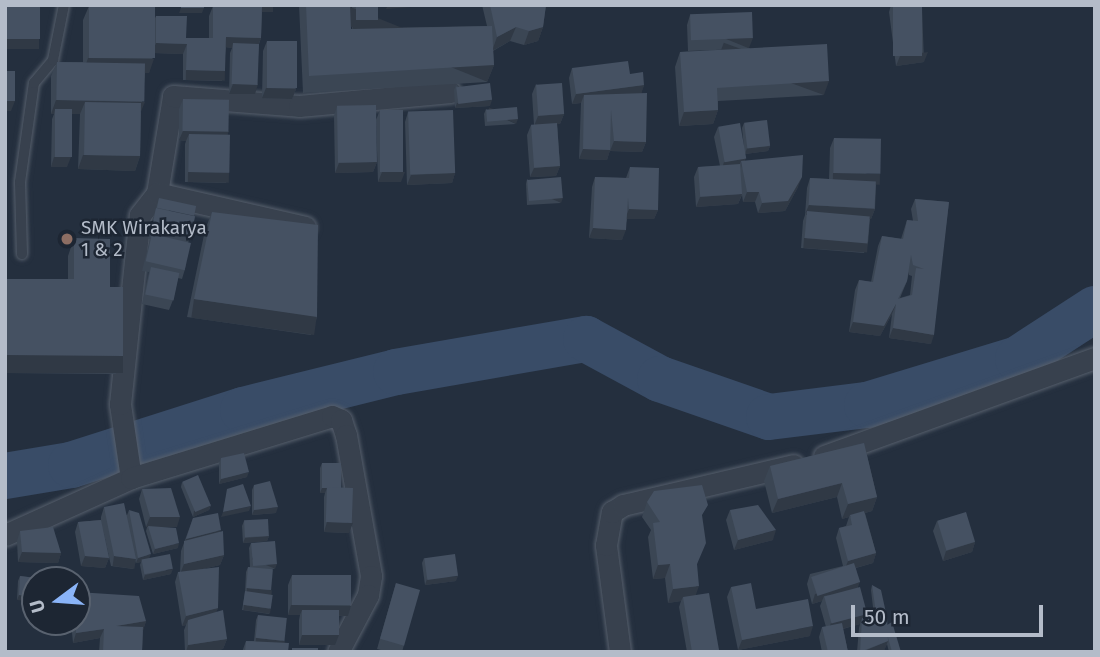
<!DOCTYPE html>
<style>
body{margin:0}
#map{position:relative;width:1100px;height:657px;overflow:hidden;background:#242f3e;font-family:"Fira Sans",sans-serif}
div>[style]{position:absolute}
.river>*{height:46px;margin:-23px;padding:0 23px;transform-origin:23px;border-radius:23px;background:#394c67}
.roads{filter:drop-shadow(0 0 2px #565f6c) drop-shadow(0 0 2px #565f6c)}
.service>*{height:10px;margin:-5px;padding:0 5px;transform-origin:5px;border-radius:5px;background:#38414e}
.minor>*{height:21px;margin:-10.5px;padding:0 10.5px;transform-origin:10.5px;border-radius:10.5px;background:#38414e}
.wall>*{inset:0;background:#3b4654}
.shaded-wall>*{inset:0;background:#303945;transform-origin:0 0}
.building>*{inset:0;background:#455162;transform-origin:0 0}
.dots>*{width:19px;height:19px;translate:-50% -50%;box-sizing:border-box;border:4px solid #1d2633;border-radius:50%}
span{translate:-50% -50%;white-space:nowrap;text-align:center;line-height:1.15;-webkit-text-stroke:5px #1d2633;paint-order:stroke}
.poi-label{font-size:19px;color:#b4bcc9}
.left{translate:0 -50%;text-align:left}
.frame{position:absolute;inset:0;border:7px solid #b4bcc9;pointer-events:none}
.north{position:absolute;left:21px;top:566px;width:70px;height:70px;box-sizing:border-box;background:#1d2633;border:2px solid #59626f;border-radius:50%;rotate:254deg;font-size:19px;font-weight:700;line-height:28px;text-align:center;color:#b4bcc9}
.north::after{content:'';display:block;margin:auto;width:24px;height:32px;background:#8ab4f8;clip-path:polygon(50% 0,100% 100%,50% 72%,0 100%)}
.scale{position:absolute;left:851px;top:605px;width:192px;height:32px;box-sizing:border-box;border:4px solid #b4bcc9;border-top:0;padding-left:9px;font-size:21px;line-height:24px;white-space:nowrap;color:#b4bcc9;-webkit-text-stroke:5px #1d2633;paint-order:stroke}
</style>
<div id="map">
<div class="river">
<i style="left:5px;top:476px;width:67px;rotate:-9.5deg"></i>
<i style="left:71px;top:465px;width:181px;rotate:-17.7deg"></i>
<i style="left:243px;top:410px;width:158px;rotate:-13.9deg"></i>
<i style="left:396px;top:372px;width:193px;rotate:-9.9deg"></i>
<i style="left:586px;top:339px;width:84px;rotate:28.4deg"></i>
<i style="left:660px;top:379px;width:115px;rotate:19.2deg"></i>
<i style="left:769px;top:417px;width:99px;rotate:-7deg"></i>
<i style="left:867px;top:405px;width:158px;rotate:-16.9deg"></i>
<i style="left:1018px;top:359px;width:92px;rotate:-33deg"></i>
</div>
<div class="roads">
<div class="service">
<i style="left:22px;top:254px;width:72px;rotate:-91.6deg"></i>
<i style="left:20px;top:182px;width:100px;rotate:-82deg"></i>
<i style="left:34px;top:83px;width:30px;rotate:-50deg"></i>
<i style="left:53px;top:60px;width:56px;rotate:-78.7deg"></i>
</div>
<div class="minor">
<i style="left:157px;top:193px;width:98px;rotate:-80.6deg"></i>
<i style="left:173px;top:96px;width:126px;rotate:4.5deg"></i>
<i style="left:299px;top:106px;width:152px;rotate:-5.3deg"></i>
<i style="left:824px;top:456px;width:288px;rotate:-19.9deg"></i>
<i style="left:131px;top:478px;width:75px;rotate:-98.5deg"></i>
<i style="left:120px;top:404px;width:190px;rotate:-84deg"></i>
<i style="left:140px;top:215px;width:28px;rotate:-52deg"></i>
<i style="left:157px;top:193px;width:152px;rotate:12.9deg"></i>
<i style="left:5px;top:535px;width:138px;rotate:-24.3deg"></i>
<i style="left:131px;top:478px;width:210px;rotate:-17.1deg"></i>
<i style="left:332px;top:416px;width:10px;rotate:24deg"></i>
<i style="left:341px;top:420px;width:16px;rotate:72deg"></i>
<i style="left:346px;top:435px;width:143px;rotate:79.9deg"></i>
<i style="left:371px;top:576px;width:19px;rotate:99deg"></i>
<i style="left:368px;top:595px;width:64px;rotate:117.8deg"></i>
<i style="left:620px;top:652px;width:108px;rotate:-97.5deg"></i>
<i style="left:606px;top:545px;width:34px;rotate:-80deg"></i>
<i style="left:612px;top:512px;width:13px;rotate:-32deg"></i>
<i style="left:623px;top:505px;width:175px;rotate:-13.2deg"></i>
</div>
</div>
<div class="wall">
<i style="clip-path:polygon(227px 5px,273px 5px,271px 12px,262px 12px,261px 38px,259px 44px,255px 94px,229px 94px,230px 53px,232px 48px,226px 47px,222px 81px,183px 80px,183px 54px,154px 53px,149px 73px,145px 73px,141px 112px,140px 156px,135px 171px,78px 169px,80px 114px,72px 114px,67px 167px,51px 167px,52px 119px,54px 114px,51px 114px,51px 76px,57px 62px,83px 62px,83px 20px,89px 6px,154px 20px,156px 16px,186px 38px,209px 38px,209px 16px,213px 6px,227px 7px)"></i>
<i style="clip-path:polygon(299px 5px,350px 5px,351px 29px,352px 29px,352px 5px,378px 5px,378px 19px,375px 28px,487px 26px,482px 5px,546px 5px,543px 27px,538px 41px,524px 45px,510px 41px,493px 51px,494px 65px,487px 82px,303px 93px)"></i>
<i style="clip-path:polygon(891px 5px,925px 5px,924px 7px,922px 7px,924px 62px,896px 66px,889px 12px)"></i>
<i style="clip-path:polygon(690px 15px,749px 48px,824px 95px,718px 101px,718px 110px,713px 124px,679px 126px,675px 67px,680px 52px,742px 49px,688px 51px,687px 25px)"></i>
<i style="clip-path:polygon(267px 41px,296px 89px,292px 99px,262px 98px,263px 51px)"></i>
<i style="clip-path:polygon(572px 68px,630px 74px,644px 85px,641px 93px,646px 142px,642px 152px,610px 151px,610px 150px,607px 160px,579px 159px,581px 103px,572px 104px,569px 78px)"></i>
<i style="clip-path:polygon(536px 84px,564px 114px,560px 124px,557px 124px,560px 166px,556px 176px,530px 177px,527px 135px,531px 125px,534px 125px,532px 94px)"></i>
<i style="clip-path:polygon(456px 85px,490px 106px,455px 108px,454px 90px)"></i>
<i style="clip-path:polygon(183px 99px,228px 135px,229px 173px,226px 183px,185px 182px,185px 144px,186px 141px,179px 140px,179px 109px)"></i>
<i style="clip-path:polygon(337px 106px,377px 162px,373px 172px,335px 173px,334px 116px)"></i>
<i style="clip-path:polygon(486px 109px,516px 124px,485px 126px,484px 114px)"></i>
<i style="clip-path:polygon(380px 110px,401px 182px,378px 182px,376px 120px)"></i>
<i style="clip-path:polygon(408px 112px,455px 173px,452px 183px,407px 185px,405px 122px)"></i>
<i style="clip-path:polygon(744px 123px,770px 146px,768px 151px,745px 154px,745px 161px,798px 187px,785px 211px,758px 213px,755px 202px,743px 202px,742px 195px,738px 204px,696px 207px,694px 177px,698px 167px,720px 166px,714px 137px,718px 127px,744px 148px,742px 128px)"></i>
<i style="clip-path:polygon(834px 138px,876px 184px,875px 209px,871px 219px,870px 219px,868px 243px,864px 253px,801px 248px,803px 221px,805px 215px,807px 188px,810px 178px,829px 179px,830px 148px)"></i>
<i style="clip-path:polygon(630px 167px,658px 210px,654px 219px,627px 219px,622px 240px,589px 238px,592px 187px,595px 177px,626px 178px)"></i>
<i style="clip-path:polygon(527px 179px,561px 203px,527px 205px,526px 184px)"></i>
<i style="clip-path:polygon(159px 198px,190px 237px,188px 243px,185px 269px,182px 279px,178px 278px,173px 300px,169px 310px,142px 304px,149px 272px,142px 271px,150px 239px,148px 239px,153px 218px)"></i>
<i style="clip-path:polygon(evenodd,915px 199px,949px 202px,931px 344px,889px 338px,892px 314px,880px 336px,849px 332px,855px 290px,859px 280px,871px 282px,878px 246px,882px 236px,901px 239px,907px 220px,913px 221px,911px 209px,915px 199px,909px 272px,909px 275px,912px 276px,910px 295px,900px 298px,907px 281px,909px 272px)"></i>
<i style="clip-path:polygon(212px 212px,317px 317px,311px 335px,187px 317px,205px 230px)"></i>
<i style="clip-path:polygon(74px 238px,110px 287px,116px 374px,5px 373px,5px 279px,68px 279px,68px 256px)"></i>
<i style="clip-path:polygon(864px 443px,877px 497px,872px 511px,865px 513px,876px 553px,873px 563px,856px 568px,858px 588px,867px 614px,865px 618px,874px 616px,871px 590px,872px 585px,887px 625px,901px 652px,889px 652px,887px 644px,883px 652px,857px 652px,859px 628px,860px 624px,843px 629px,848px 652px,822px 652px,819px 637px,822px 627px,826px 627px,820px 606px,822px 601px,812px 604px,807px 584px,810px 574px,843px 566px,836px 538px,839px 528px,846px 526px,849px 517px,842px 519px,837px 497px,772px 513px,764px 481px,770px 466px)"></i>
<i style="clip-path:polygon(221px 458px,247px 477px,219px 484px,219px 463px)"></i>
<i style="clip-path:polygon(322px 463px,341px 488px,349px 533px,324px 532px,324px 497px,325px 493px,320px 493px,320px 468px)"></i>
<i style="clip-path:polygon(182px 482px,211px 505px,209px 510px,193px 517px,181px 487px)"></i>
<i style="clip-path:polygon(254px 485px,276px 513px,252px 515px,252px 490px)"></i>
<i style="clip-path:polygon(142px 489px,177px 527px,160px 527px,178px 548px,153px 554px,146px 531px,147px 527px,146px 527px,139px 499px)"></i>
<i style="clip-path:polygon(647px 502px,702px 520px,697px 565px,696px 595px,719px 650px,718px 652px,687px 652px,679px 607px,681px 601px,668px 603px,665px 578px,653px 579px,648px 537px,651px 530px,642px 517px)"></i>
<i style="clip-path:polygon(104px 507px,127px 515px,129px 510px,149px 558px,171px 574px,143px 580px,140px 565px,141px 562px,136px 563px,136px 561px,133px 569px,111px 566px,102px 525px,109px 558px,105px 568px,81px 566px,75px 532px,78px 522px,101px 520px,101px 517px)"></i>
<i style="clip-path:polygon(730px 510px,773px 540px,734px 550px,726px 520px)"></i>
<i style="clip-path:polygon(193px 518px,220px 532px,224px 555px,220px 565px,203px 569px,218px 608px,216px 612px,227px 639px,223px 649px,208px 652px,185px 652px,184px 630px,186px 625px,182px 626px,175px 582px,178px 572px,180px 572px,181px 551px)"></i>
<i style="clip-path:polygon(244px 521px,269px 536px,267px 541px,243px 543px,242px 526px)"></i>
<i style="clip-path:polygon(937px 521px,975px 542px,972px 552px,943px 561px,933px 531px)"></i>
<i style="clip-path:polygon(20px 531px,61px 553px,58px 563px,18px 562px,17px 541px)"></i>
<i style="clip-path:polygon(251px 543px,275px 569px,272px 569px,269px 614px,242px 610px,245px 593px,246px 572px,248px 567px,250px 567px,249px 548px)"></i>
<i style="clip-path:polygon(424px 558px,456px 581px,425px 585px,422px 563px)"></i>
<i style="clip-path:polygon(292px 575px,351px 606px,348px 616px,339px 616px,335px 645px,299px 645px,299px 620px,300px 615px,288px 615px,288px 585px)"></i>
<i style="clip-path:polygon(20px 576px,52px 580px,17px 600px,18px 581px)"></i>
<i style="clip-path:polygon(396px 583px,404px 645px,402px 652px,388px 652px,377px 649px)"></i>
<i style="clip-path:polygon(731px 587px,756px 609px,810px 636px,738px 650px,727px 597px)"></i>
<i style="clip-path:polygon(258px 615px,284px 643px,288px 652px,242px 652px,246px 641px,254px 641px,256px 620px)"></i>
<i style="clip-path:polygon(146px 621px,143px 630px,142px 652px,99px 652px,100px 638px,73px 643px,71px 622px)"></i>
</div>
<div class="shaded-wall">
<i style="left:229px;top:5px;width:44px;height:7px"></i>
<i style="clip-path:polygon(388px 5px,435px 5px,386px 9px)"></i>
<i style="clip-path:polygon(946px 5px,1010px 5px,945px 7px)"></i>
<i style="left:1040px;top:5px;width:22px;height:2px"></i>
<i style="clip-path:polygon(181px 8px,204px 8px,202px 13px,179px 13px)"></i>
<i style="clip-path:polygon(378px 19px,375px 29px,352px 30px,356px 20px)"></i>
<i style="clip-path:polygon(516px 27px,510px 41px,492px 51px,497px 37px)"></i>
<i style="clip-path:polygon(543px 27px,538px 41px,524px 45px,529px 31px)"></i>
<i style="clip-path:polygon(226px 37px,261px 38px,257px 48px,233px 43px,232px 48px,222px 47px)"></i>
<i style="left:753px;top:38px;width:11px;height:61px;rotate:112deg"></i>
<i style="left:5px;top:39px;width:34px;height:10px"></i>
<i style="clip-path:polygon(156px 43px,187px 44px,183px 54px,152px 53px)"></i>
<i style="clip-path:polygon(928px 52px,924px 62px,896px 66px,900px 56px)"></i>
<i style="clip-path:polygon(88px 58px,154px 59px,149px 73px,83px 73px)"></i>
<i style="left:494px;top:65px;width:18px;height:185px;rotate:112deg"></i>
<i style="left:186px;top:70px;width:39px;height:10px;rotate:1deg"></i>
<i style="left:829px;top:81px;width:15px;height:112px;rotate:110deg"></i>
<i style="clip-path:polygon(233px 84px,258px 84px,255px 94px,229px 94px)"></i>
<i style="clip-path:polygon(644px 85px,641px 95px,584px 95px,581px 103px,572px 104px,576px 94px)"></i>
<i style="clip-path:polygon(266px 88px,296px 89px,292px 99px,262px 98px)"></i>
<i style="clip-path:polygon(56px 100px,145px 102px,139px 116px,85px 102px,80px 114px,55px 114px,55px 109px,54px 114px,51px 114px)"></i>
<i style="clip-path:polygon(492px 100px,490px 106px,455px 108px,457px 103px)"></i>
<i style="clip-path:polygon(5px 101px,15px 101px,11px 111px,5px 111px)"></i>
<i style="clip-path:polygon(718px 110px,713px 124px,679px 126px,684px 112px)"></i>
<i style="clip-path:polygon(564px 114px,560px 124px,534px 126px,538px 116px)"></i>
<i style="left:518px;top:119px;width:5px;height:31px;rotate:112deg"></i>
<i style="clip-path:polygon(183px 131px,229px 131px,225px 141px,189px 134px,186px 141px,179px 140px)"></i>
<i style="clip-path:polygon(614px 141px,646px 142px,642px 152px,610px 151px)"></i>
<i style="clip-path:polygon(770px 146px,768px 151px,745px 154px,747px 148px)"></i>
<i style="clip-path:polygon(583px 149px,610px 150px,607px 160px,579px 159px)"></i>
<i style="clip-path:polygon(83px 155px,140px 156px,135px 171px,78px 169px)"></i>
<i style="clip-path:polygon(54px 157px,71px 157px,67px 167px,51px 167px)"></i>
<i style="clip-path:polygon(746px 158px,742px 168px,741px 161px,738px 169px,721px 172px,724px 162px)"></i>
<i style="clip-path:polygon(377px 162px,373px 172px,335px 173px,339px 163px)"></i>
<i style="clip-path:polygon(560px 166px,556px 176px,530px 177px,534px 168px)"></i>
<i style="left:188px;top:172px;width:41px;height:10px;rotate:1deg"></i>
<i style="clip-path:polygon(382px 172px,405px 172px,401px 182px,378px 182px)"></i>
<i style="clip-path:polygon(455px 173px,452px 183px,407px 185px,411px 175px)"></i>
<i style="left:833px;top:173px;width:47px;height:11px;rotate:1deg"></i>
<i style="clip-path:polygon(802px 177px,798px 187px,785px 211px,758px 213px,762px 203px)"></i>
<i style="clip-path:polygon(747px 192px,759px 192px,755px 202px,743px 202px)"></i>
<i style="clip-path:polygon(742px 194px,738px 204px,696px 207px,700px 197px)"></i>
<i style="left:563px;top:198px;width:5px;height:34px;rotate:112deg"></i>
<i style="clip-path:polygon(809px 205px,875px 209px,871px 219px,806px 215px,807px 211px,805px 214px)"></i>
<i style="clip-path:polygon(629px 209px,658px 210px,654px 219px,625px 219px)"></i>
<i style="clip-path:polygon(593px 228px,626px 230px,622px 240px,589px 238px)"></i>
<i style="left:804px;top:238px;width:64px;height:10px;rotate:4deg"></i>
<i style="left:194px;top:299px;width:124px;height:19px;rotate:8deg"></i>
<i style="clip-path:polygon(896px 304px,892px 314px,880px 336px,849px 332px,853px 322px)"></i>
<i style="clip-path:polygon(893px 328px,934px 335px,931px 344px,889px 338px)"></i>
<i style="left:5px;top:355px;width:118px;height:18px"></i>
<i style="clip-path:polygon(249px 472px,247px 477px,219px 484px,221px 479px)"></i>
<i style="clip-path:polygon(842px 483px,837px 497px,772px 513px,778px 499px)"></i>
<i style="clip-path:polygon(322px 488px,327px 488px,325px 493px,320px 493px)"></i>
<i style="clip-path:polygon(877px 497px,872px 511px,850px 517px,850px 515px,849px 517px,842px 519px,848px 504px)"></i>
<i style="clip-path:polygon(211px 505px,209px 510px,193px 517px,194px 511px)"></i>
<i style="clip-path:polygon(251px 506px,249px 511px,221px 517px,223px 512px)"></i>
<i style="clip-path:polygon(278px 507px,276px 513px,252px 515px,254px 510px)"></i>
<i style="clip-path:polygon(150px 517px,180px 517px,177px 527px,146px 527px)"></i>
<i style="clip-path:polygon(327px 522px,353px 523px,349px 533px,324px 532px)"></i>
<i style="clip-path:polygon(221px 530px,219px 535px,184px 545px,186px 539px)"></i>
<i style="clip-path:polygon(776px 530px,773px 540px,734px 550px,738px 540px)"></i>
<i style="clip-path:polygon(269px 536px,267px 541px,243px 543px,245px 538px)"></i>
<i style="clip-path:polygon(975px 542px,972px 552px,943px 561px,946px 551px)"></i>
<i style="clip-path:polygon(179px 543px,178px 548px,153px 554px,155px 549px)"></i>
<i style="clip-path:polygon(22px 552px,61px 553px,58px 563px,18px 562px)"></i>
<i style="clip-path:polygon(876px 553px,873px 563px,844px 571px,848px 561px)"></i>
<i style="clip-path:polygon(151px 554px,149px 559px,142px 560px,141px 562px,136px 563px,138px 558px)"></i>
<i style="clip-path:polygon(224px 555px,220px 565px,180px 574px,184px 564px)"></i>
<i style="clip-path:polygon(85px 556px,109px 558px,105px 568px,81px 566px)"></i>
<i style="left:114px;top:556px;width:22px;height:10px;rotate:8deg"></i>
<i style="left:277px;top:564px;width:5px;height:25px;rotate:112deg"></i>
<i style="clip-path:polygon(670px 564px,665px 578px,653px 579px,658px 565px)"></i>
<i style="clip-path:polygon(173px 569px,171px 574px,143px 580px,145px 575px)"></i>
<i style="clip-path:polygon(458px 576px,456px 581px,425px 585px,427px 579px)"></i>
<i style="clip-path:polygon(860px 582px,856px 592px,824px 596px,822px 601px,812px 604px,815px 594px)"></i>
<i style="clip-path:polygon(699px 586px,694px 600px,683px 597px,681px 601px,668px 603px,673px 589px)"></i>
<i style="left:247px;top:588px;width:25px;height:5px;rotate:5deg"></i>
<i style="clip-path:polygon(19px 595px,35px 597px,35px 602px,17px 600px)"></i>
<i style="left:244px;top:605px;width:27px;height:5px;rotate:8deg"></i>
<i style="clip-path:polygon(291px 605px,351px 606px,348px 616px,302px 615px,302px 610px,300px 615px,288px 615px)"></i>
<i style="clip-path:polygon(218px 608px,214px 618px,188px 620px,186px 625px,182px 626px,186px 616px)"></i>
<i style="clip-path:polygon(867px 614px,863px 624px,862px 618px,860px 624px,827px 633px,831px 623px)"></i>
<i style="clip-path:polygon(146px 621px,143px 631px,116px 626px)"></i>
<i style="clip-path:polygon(813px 626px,810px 636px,738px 650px,742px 640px)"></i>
<i style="clip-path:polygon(104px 629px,100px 638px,73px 643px,76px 633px)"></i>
<i style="clip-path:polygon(302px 635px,339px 635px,335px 645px,299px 645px)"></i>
<i style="left:256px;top:638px;width:29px;height:5px;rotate:6deg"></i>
<i style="clip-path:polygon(227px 639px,223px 649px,208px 652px,186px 652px,188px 645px)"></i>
<i style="clip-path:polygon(888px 641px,884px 651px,882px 652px,862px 652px)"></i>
</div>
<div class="building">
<i style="left:5px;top:5px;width:35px;height:34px"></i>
<i style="left:181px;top:5px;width:23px;height:3px"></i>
<i style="clip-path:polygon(306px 5px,350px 5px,351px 29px,492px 26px,494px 65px,309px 76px)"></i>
<i style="left:356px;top:5px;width:22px;height:15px"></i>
<i style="clip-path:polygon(490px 5px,546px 5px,543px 27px,529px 31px,516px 27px,497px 37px)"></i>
<i style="left:893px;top:5px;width:29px;height:51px"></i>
<i style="left:89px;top:6px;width:66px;height:52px"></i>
<i style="clip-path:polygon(213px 6px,262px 7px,261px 38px,226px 37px,225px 71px,186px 70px,187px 44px,156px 43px,156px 16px,187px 16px,186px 38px,213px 38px)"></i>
<i style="left:752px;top:12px;width:26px;height:62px;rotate:88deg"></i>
<i style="left:267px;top:41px;width:30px;height:47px"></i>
<i style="left:233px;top:43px;width:26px;height:41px;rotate:2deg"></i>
<i style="clip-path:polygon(827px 44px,829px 81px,717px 88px,718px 110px,684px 112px,680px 52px)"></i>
<i style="clip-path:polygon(628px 61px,630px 74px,643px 72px,644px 85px,576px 94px,572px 68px)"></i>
<i style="left:57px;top:62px;width:88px;height:38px;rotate:1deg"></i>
<i style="left:5px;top:71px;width:10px;height:30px"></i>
<i style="left:490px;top:83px;width:17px;height:34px;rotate:83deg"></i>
<i style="left:562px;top:83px;width:31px;height:26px;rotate:86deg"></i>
<i style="clip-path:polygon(647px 93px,646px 142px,614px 141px,611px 110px,610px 150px,583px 149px,584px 95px)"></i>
<i style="left:183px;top:99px;width:46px;height:32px;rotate:1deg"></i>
<i style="left:85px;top:102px;width:56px;height:53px;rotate:1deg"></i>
<i style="left:376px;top:105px;width:57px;height:39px;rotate:89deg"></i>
<i style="left:517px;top:107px;width:12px;height:31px;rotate:85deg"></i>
<i style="left:55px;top:109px;width:17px;height:48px"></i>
<i style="left:380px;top:110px;width:23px;height:62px"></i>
<i style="left:453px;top:110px;width:63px;height:45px;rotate:88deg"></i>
<i style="left:767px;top:120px;width:26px;height:23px;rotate:83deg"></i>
<i style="left:557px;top:123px;width:43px;height:26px;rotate:86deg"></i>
<i style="left:740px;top:123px;width:36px;height:22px;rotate:80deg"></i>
<i style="left:189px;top:134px;width:41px;height:38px;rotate:1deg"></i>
<i style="left:834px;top:138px;width:47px;height:35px;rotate:1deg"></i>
<i style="clip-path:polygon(803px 155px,802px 177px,788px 201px,762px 203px,759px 192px,747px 192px,741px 161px)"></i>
<i style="left:740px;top:164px;width:30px;height:42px;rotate:86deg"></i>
<i style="clip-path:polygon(630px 167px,659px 168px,658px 210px,629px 209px,628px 198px,626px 230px,593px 228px,595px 177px,629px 178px)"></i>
<i style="left:561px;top:177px;width:21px;height:34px;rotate:85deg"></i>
<i style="left:810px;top:178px;width:66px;height:27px;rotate:3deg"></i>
<i style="left:159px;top:198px;width:38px;height:10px;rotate:12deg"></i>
<i style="clip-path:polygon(evenodd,915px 199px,949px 202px,934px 335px,893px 328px,896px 304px,884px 326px,853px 322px,859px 280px,873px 282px,882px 236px,903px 239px,907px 220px,918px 221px,915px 199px,911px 255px,913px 265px,924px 269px,916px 268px,912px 295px,898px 299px,907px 281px,911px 255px)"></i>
<i style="left:156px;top:208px;width:40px;height:21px;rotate:12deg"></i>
<i style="left:807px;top:211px;width:63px;height:27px;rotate:5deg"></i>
<i style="clip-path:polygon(212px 212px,318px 225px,317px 317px,194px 299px)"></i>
<i style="left:152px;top:234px;width:40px;height:28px;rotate:13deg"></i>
<i style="clip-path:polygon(74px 238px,110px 239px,110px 287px,123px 287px,123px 356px,5px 355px,5px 279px,74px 279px)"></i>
<i style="left:151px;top:267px;width:29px;height:28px;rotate:12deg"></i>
<i style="clip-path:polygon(864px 443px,877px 497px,848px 504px,842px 483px,778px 499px,770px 466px)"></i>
<i style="clip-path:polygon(244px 453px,249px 472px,221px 479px,221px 458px)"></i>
<i style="left:322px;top:463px;width:19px;height:25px"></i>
<i style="left:198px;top:475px;width:33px;height:17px;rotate:67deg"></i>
<i style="clip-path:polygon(270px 481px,278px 507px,254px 510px,254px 485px)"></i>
<i style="clip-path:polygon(243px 484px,251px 506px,223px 512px,227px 489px)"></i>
<i style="clip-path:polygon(702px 485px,708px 505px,702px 515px,706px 543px,697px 564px,699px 586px,673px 589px,670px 564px,658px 565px,653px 523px,660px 522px,647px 502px,654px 491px)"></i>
<i style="left:327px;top:487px;width:26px;height:35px;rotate:2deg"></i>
<i style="clip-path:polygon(171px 488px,180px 517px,150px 517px,142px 489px)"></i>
<i style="clip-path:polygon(124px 503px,136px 559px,114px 556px,104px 507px)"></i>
<i style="clip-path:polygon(758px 505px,776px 530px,738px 540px,730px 510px)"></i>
<i style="clip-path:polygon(129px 510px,139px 513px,151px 554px,138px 558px)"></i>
<i style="clip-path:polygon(864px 511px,876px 553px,848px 561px,839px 528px,852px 525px,850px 515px)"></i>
<i style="left:966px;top:512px;width:31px;height:30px;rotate:73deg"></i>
<i style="clip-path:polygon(218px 513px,221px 530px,186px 539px,193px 518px)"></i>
<i style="left:268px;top:519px;width:17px;height:24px;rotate:87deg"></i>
<i style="clip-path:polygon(101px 520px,109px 558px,85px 556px,78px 522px)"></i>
<i style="clip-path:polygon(148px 526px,176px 528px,179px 543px,155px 549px)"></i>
<i style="clip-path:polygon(53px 527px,61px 553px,22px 552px,20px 531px)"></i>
<i style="clip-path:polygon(223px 531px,224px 555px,184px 564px,184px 541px)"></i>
<i style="left:275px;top:541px;width:23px;height:24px;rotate:85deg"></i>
<i style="left:170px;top:554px;width:15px;height:29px;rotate:79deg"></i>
<i style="left:455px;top:554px;width:22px;height:31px;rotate:82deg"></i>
<i style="left:854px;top:563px;width:20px;height:45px;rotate:72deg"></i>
<i style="clip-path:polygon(219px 567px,218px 608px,186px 616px,178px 572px)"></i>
<i style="left:248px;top:567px;width:25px;height:21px;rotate:5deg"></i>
<i style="left:292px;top:575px;width:59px;height:30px"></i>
<i style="clip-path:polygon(20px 576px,52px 580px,35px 580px,35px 597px,19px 595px)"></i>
<i style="left:396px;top:583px;width:25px;height:58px;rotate:16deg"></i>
<i style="clip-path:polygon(751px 583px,756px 609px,808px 599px,813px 626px,742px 640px,731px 587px)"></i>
<i style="clip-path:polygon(872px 585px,881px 590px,886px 613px,876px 613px)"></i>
<i style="left:860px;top:587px;width:28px;height:37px;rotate:75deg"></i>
<i style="left:245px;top:591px;width:28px;height:14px;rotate:8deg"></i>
<i style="clip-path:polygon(77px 592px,139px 596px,146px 621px,116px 626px,143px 627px,142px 652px,103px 652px,104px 629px,76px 633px,76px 622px,77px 622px)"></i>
<i style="clip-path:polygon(709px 593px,719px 650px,711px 652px,692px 652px,683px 597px)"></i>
<i style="clip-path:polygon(223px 610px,227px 639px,188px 645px,188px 620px)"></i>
<i style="left:302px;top:610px;width:37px;height:25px"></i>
<i style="clip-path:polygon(887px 614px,888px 641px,860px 652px,862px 618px)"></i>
<i style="left:258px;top:615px;width:29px;height:23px;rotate:6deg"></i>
<i style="clip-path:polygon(892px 622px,901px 652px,892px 652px,887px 634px,887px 625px)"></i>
<i style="clip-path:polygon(842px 623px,848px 652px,828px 652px,822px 627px)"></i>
<i style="clip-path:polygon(246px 641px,289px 643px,288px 652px,245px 652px)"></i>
<i style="left:292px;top:648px;width:26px;height:4px"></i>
</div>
<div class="dots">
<i style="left:67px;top:239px;background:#8d6e63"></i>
</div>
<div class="poi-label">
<span class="left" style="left:81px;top:239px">SMK Wirakarya<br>1 &amp; 2</span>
</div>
<div class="frame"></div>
<div class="north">U</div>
<div class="scale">50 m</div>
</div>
